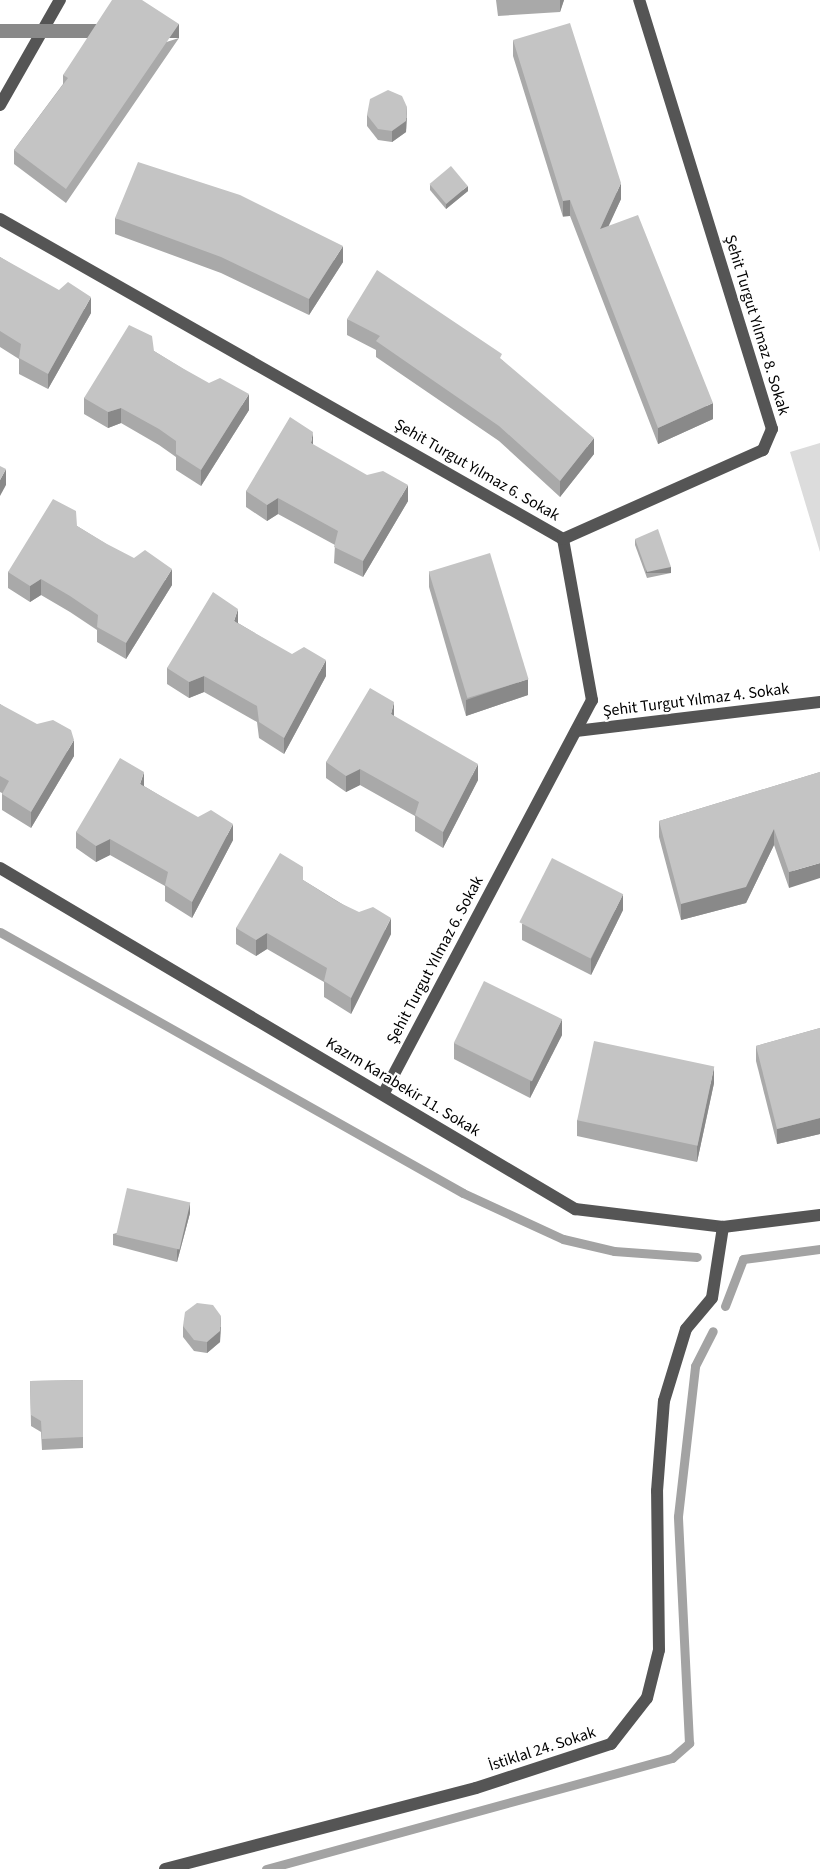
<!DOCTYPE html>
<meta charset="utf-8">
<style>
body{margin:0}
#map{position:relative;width:820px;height:1869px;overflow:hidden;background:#fff;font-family:"Source Sans 3",sans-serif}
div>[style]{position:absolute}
.green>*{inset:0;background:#dcdcdc}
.stream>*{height:9px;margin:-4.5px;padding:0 4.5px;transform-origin:4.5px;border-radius:4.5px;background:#a3a3a3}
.minor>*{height:12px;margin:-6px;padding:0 6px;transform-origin:6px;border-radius:6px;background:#555}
.wall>*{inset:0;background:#a9a9a9}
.shaded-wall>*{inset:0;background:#898989;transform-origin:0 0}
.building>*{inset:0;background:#c4c4c4;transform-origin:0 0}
span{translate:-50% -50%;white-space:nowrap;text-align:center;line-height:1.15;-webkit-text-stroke:4.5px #fff;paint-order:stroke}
.street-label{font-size:16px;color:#000}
</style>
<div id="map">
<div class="green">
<i style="clip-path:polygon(820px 443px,820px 552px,790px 452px)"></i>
</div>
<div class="stream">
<i style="left:0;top:932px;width:531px;rotate:29.41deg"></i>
<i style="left:463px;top:1193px;width:110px;rotate:24.7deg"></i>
<i style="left:563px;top:1239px;width:52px;rotate:13.2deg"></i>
<i style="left:614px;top:1251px;width:83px;rotate:4.1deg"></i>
<i style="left:725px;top:1306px;width:50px;rotate:-69deg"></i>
<i style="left:743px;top:1259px;width:78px;rotate:-7.4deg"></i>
<i style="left:266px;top:1869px;width:421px;rotate:-15.3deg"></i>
<i style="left:672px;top:1758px;width:23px;rotate:-41deg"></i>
<i style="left:689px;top:1743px;width:227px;rotate:-92.8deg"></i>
<i style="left:678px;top:1516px;width:151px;rotate:-83.5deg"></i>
<i style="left:695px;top:1366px;width:39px;rotate:-63deg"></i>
</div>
<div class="minor">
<i style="left:0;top:105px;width:121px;rotate:-60.3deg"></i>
<i style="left:0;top:219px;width:648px;rotate:29.61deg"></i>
<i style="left:563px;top:539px;width:164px;rotate:79.8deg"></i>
<i style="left:592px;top:700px;width:446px;rotate:117.9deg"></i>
<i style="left:563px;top:539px;width:219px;rotate:-24deg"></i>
<i style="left:763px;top:450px;width:23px;rotate:-67deg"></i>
<i style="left:772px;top:429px;width:449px;rotate:-107.2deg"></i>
<i style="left:576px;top:731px;width:246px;rotate:-6.8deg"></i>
<i style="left:0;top:868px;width:669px;rotate:30.67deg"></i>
<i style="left:575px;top:1209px;width:149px;rotate:6.9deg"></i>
<i style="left:723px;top:1227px;width:98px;rotate:-7.1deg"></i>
<i style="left:165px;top:1869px;width:321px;rotate:-14.6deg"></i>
<i style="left:476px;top:1788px;width:142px;rotate:-18.1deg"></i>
<i style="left:611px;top:1744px;width:58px;rotate:-52deg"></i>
<i style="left:647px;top:1698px;width:49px;rotate:-76deg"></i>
<i style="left:659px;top:1650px;width:159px;rotate:-90.7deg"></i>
<i style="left:657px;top:1491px;width:90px;rotate:-85.6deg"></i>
<i style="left:664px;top:1401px;width:75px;rotate:-73deg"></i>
<i style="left:686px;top:1329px;width:40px;rotate:-50deg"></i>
<i style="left:712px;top:1298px;width:72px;rotate:-81.2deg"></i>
</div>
<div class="wall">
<i style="clip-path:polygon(496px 0,564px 0,560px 12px,498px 16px)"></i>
<i style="clip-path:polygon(179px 38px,66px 203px,14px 164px,14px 150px,63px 84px,63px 75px)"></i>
<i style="clip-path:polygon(513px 40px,621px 199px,608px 226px,713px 419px,658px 444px,570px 216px,563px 217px,513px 56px)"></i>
<i style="clip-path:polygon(367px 115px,407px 118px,406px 132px,392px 142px,378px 140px,367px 126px)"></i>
<i style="clip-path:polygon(430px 185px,468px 191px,446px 209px,430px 190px)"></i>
<i style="clip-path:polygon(115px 218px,343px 262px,309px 315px,221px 273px,115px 234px)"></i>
<i style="clip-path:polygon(0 257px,91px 313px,48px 389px,19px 374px,19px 359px,0 347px)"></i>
<i style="clip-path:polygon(347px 319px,502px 360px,594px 454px,560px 497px,499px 441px,376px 357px,376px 350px,347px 335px)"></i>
<i style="clip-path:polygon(154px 351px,249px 410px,201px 486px,176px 470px,176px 457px,159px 445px,121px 423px,108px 428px,84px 414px,84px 398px)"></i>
<i style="clip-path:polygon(313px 445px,408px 501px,363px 577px,334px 563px,335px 545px,278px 514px,267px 521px,246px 507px,246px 491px)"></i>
<i style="clip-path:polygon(77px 526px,172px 585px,126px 659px,97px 642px,97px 630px,70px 612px,41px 595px,30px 602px,8px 588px,8px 572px)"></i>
<i style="clip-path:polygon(635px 539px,671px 573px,647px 578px,635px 545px)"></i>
<i style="clip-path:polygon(429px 571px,528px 695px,466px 716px,429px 587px)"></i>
<i style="clip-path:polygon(238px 623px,326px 676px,284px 754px,259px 738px,257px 722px,204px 692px,189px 698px,167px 684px,167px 668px)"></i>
<i style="clip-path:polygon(0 704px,74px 756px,31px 828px,2px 810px,2px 793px,0 792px)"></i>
<i style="clip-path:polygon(394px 716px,478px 780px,443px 848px,415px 831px,415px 816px,360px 785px,346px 792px,326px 778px,326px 762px)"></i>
<i style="clip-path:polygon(820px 772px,789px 888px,774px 845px,746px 903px,681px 920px,659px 837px,659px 821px)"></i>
<i style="clip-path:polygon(144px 786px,233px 840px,192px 918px,165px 901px,165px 886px,110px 855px,96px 862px,76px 848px,76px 832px)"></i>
<i style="clip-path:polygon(303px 880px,391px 934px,351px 1014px,324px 997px,324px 982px,267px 949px,256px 956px,236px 944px,236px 928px)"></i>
<i style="clip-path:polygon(623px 910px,591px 975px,522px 940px,522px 924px)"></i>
<i style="clip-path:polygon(820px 1028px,820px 1134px,777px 1144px,756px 1061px,756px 1046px)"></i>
<i style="clip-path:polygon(562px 1035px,530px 1098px,454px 1059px,454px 1043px)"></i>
<i style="clip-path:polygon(714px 1083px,697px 1162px,577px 1136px,577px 1120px)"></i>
<i style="clip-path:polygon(190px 1213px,177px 1262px,113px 1245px,113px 1234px)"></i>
<i style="clip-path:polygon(183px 1326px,221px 1327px,220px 1342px,207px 1353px,194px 1351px,183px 1337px)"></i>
<i style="clip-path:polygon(83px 1380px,83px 1448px,42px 1450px,41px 1432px,31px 1426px,30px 1381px)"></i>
</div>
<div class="shaded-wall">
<i style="clip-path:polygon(560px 0,564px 0,560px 12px)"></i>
<i style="left:179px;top:24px;width:14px;height:200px;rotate:90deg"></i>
<i style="clip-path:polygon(407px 107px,406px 132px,392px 142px,392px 131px)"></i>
<i style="clip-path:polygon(621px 183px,621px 199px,600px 245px,600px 229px)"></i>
<i style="clip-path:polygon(468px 186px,468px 191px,446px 209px,446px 203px)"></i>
<i style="left:570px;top:200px;width:16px;height:7px;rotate:90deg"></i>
<i style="clip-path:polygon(343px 246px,343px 262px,309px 315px,309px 299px)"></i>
<i style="clip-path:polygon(91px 297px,91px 313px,48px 389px,48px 374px)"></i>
<i style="clip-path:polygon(249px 394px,249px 410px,201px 486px,201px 470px)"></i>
<i style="clip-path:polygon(713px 403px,713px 419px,658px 444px,658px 428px)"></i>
<i style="clip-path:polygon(121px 408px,121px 423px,108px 428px,108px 412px)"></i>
<i style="clip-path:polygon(313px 432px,313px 447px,311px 443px)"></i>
<i style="clip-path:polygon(594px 438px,594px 454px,560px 497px,560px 481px)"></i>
<i style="clip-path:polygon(6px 469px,6px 485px,0 496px,0 480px)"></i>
<i style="clip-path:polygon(408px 485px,408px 501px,363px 577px,363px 561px)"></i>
<i style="clip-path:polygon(278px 498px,278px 514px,267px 521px,267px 505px)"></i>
<i style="left:671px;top:567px;width:6px;height:25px;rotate:90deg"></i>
<i style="clip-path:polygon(172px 569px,172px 585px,126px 659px,126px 643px)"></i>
<i style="clip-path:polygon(41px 579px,41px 595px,30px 602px,30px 586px)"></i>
<i style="clip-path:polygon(238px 609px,238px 625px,234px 621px)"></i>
<i style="clip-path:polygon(326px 660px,326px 676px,284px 754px,284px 738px)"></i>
<i style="clip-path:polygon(204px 676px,204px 692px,189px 698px,189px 682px)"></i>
<i style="clip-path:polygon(528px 679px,528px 695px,466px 716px,466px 700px)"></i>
<i style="clip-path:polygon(394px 702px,394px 718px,391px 714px)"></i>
<i style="clip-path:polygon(74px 740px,74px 756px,31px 828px,31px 812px)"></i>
<i style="clip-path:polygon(478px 764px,478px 780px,443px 848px,443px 832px)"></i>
<i style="clip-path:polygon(360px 769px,360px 785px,346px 792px,346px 776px)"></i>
<i style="clip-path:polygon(144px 772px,144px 788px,140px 784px)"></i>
<i style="clip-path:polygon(233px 824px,233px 840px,192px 918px,192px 902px)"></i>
<i style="clip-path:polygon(774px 829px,774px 845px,746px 903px,681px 920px,681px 904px)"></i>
<i style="clip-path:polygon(110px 839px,110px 855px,96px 862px,96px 846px)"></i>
<i style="clip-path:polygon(820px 863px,820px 878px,789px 888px,789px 872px)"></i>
<i style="clip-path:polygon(623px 894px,623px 910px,591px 975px,591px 959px)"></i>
<i style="clip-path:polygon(391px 918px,391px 934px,351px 1014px,351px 998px)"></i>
<i style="clip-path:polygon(267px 933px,267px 949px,256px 956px,256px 940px)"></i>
<i style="clip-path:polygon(562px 1019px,562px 1035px,530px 1098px,530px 1082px)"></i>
<i style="clip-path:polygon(714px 1067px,714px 1083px,697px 1162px,697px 1147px)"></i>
<i style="clip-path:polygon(820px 1118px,820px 1134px,777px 1144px,777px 1129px)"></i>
<i style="clip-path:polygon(190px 1202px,190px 1213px,177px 1262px,177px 1251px)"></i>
<i style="clip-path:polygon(221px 1316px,220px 1342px,207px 1353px,207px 1342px)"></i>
</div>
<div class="building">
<i style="clip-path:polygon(112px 0,142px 0,179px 24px,66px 189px,14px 150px,68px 78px,63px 75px)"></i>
<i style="clip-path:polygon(570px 23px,621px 183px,600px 229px,638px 215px,713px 403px,658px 428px,570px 200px,563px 201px,513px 40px)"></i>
<i style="clip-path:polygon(388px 90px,402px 96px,407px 107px,406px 121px,392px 131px,378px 129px,367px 115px,370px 99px)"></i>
<i style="clip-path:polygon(138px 162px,240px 195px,343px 246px,309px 299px,221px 257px,115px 218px)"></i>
<i style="left:451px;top:166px;width:26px;height:28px;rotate:50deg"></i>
<i style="clip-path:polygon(0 257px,59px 290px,68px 282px,91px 297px,48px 374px,19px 358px,21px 344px,0 331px)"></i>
<i style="clip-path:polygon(377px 270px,502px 354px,500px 358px,594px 438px,560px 481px,499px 426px,376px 341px,380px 336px,347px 319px)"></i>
<i style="clip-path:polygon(129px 325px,152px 336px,154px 351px,184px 369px,209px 383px,220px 378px,249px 394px,201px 470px,176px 454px,176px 441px,159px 429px,121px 408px,108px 412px,84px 398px)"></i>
<i style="clip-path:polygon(290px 417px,313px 432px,311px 443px,367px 475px,383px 471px,408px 485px,363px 561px,334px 547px,338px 531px,278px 498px,267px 505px,246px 491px)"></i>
<i style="clip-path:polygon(0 466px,6px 469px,0 480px)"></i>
<i style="clip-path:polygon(53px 499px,76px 511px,77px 526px,107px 544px,134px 558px,145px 550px,172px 569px,126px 643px,97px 627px,98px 615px,70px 596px,41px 579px,30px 586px,8px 572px)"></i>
<i style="clip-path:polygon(658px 529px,671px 567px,647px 572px,635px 539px)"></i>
<i style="left:490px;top:553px;width:132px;height:64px;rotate:73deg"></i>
<i style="clip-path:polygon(213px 592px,238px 609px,234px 621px,292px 654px,304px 647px,326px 660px,284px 738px,259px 722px,257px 706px,204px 676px,189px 682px,167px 668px)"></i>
<i style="clip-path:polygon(370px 688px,394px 702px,391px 714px,478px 764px,443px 832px,415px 815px,419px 802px,360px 769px,346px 776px,326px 762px)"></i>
<i style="clip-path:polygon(0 704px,37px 724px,53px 720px,71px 730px,74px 740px,31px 812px,2px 794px,9px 781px,0 776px)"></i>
<i style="clip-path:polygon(120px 758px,144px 772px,140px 784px,198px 817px,211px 810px,233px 824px,192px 902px,165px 885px,168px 872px,110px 839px,96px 846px,76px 832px)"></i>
<i style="clip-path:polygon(820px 772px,820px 863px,789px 872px,774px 829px,746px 887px,681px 904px,659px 821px)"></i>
<i style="clip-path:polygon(280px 853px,303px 867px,303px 880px,338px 902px,359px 912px,373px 907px,391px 918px,351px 998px,324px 981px,327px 968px,267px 933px,256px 940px,236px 928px)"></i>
<i style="left:552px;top:858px;width:80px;height:72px;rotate:27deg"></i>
<i style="left:484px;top:981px;width:87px;height:69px;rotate:26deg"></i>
<i style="clip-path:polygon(820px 1028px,820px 1118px,777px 1129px,756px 1046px)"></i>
<i style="left:594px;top:1041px;width:123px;height:81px;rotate:12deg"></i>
<i style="left:127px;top:1188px;width:65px;height:48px;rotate:13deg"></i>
<i style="clip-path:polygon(197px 1303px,213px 1305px,221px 1316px,220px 1331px,207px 1342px,194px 1340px,183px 1326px,185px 1312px)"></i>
<i style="clip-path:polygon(83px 1380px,83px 1437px,42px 1439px,41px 1421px,31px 1415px,30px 1381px)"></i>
</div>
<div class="street-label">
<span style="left:757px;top:325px;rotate:73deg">Şehit Turgut Yılmaz 8. Sokak</span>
<span style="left:477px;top:470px;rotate:30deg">Şehit Turgut Yılmaz 6. Sokak</span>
<span style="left:696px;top:700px;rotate:-7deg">Şehit Turgut Yılmaz 4. Sokak</span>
<span style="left:435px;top:960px;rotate:-62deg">Şehit Turgut Yılmaz 6. Sokak</span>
<span style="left:403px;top:1087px;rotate:31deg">Kazım Karabekir 11. Sokak</span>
<span style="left:542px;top:1749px;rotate:-18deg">İstiklal 24. Sokak</span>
</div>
</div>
